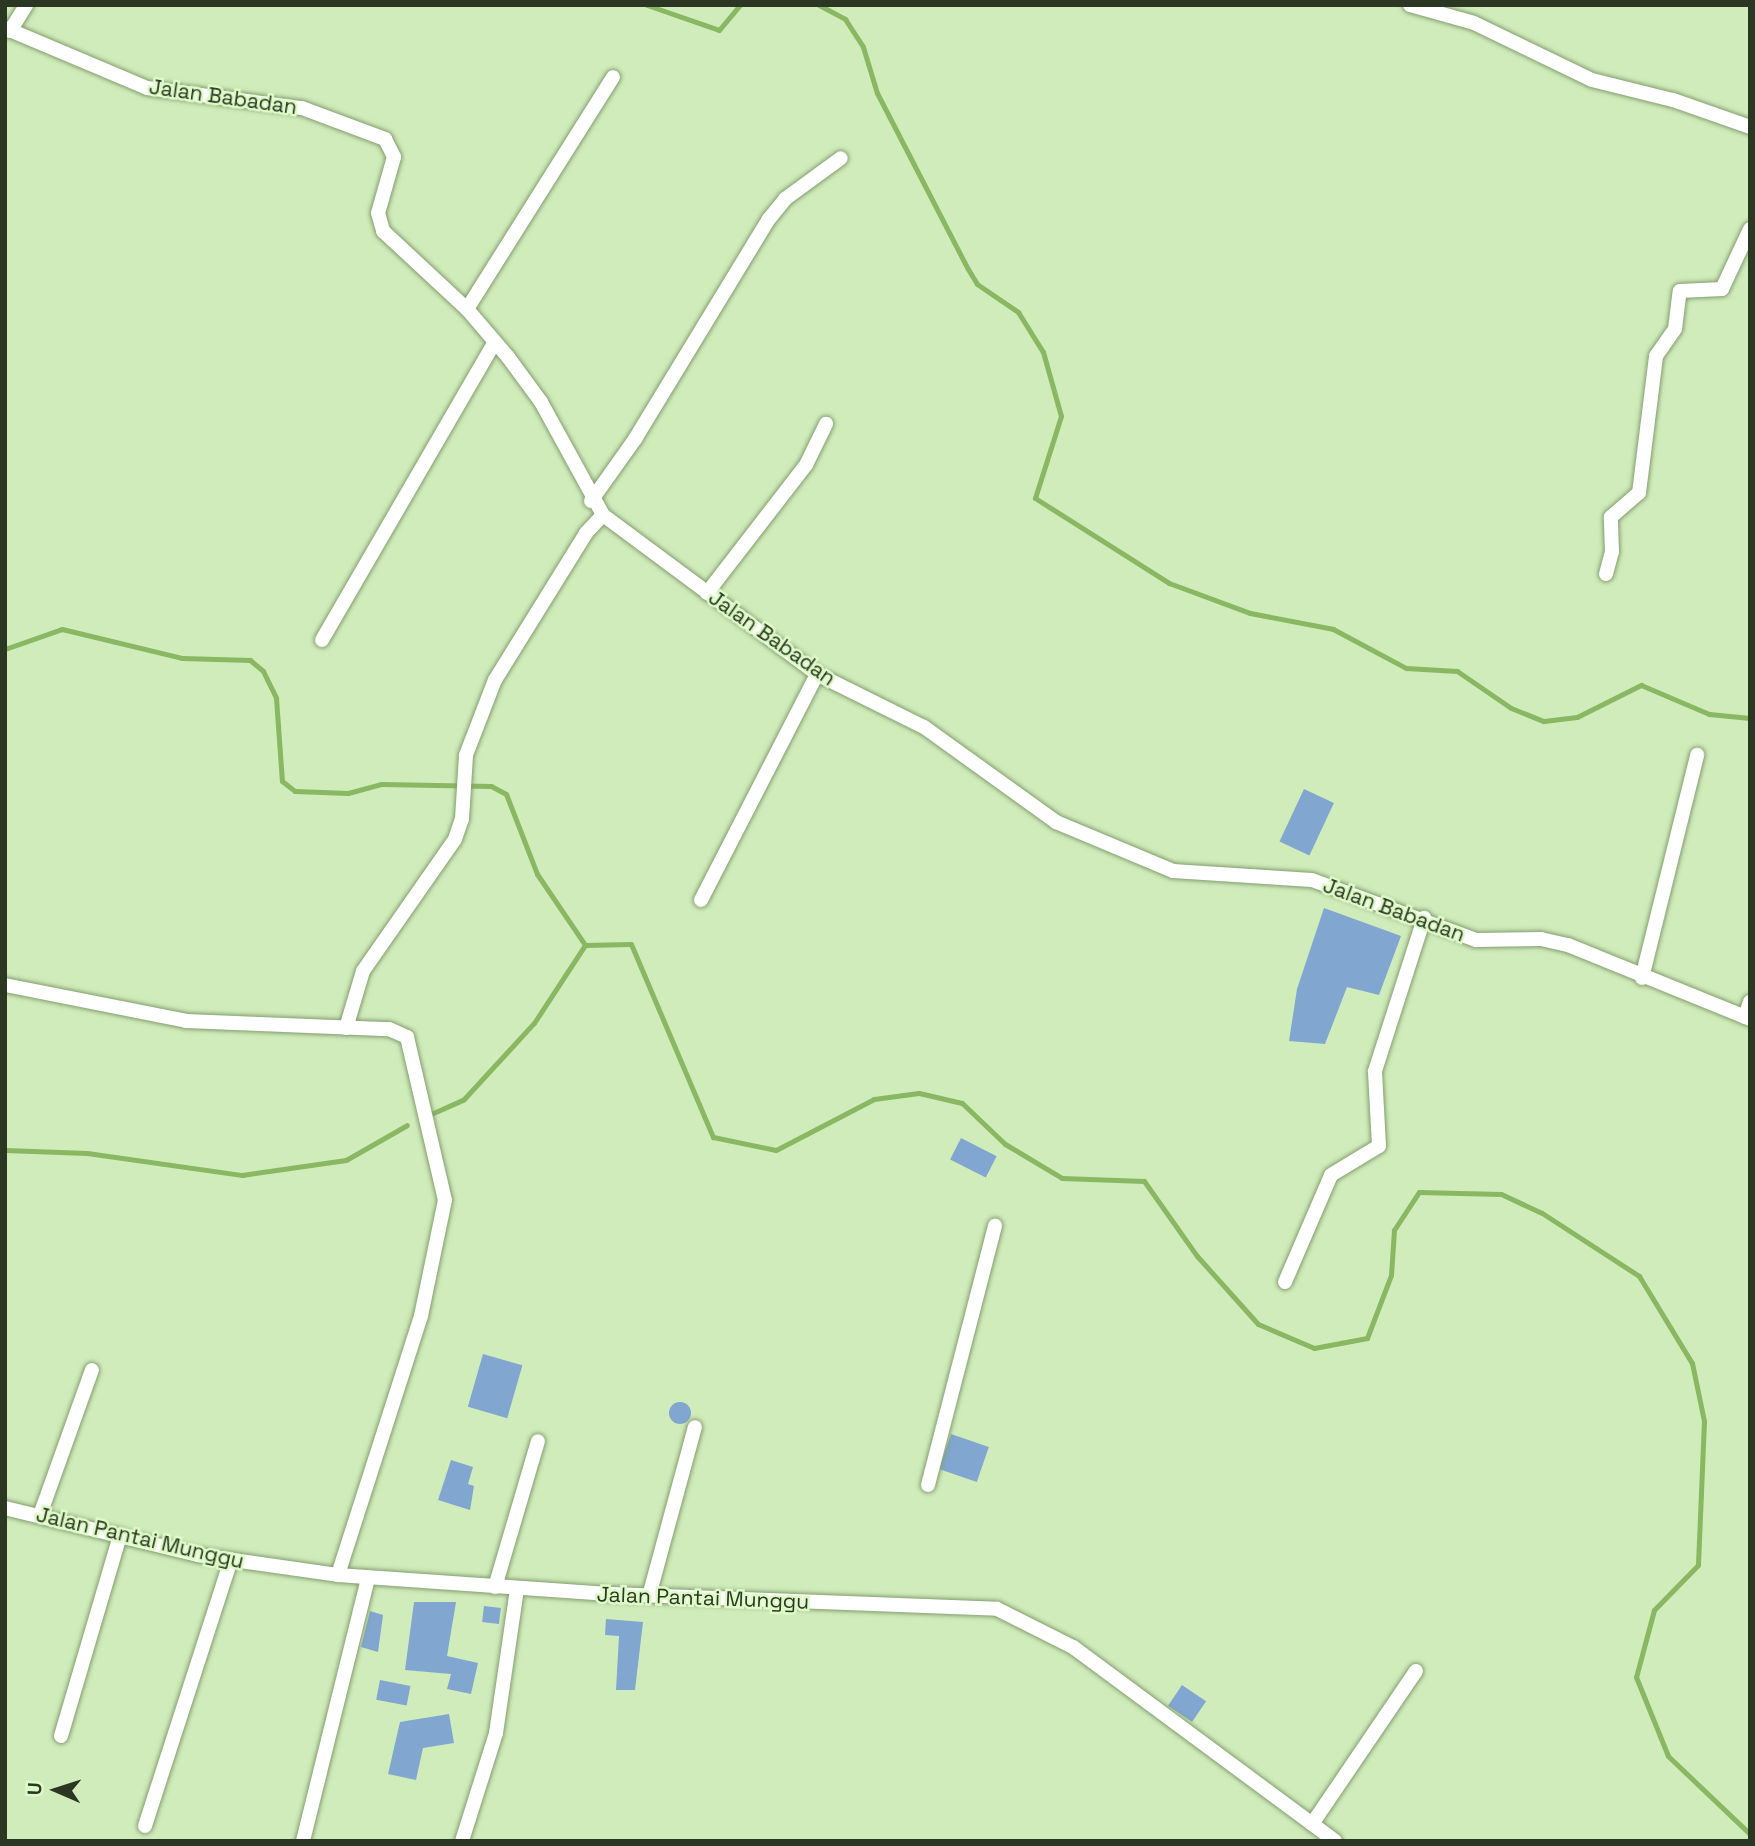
<!DOCTYPE html>
<style>
body{margin:0}
#map{position:relative;width:1755px;height:1846px;overflow:hidden;background:#d0ecbb;font-family:"Space Grotesk",sans-serif}
div>[style]{position:absolute}
.stream>*{height:5px;margin:-2.5px;padding:0 2.5px;transform-origin:2.5px;border-radius:2.5px;background:#89b762}
.building>*{inset:0;background:#81a6cf;transform-origin:0 0}
.round{border-radius:50%}
.roads{filter:drop-shadow(0 0 2px #849e6f) drop-shadow(0 0 2px #849e6f)}
.minor>*{height:14px;margin:-7px;padding:0 7px;transform-origin:7px;border-radius:7px;background:#fff}
span{translate:-50% -50%;white-space:nowrap;text-align:center;line-height:1.15;-webkit-text-stroke:5px #ddfac7;paint-order:stroke}
.street-label{font-size:21px;color:#2b3623}
.frame{position:absolute;inset:0;border:7px solid #2b3623;pointer-events:none}
.north{position:absolute;left:21px;top:1755px;width:70px;height:70px;-webkit-text-stroke:5px #ddfac7;paint-order:stroke;rotate:273deg;font-size:19px;font-weight:700;line-height:28px;text-align:center;color:#2b3623}
.north::after{content:'';display:block;margin:auto;width:24px;height:32px;background:#2b3623;clip-path:polygon(50% 0,100% 100%,50% 72%,0 100%)}
</style>
<div id="map">
<div class="stream">
<i style="left:647px;top:5px;width:76px;rotate:19.1deg"></i>
<i style="left:719px;top:30px;width:33px;rotate:-50deg"></i>
<i style="left:819px;top:5px;width:30px;rotate:28deg"></i>
<i style="left:845px;top:19px;width:33px;rotate:57deg"></i>
<i style="left:863px;top:47px;width:48px;rotate:73.1deg"></i>
<i style="left:877px;top:93px;width:198px;rotate:62.7deg"></i>
<i style="left:968px;top:269px;width:17px;rotate:59deg"></i>
<i style="left:977px;top:284px;width:50px;rotate:34.3deg"></i>
<i style="left:1018px;top:312px;width:47px;rotate:58deg"></i>
<i style="left:1043px;top:352px;width:66px;rotate:74.3deg"></i>
<i style="left:1061px;top:416px;width:86px;rotate:107.6deg"></i>
<i style="left:1035px;top:498px;width:159px;rotate:32.4deg"></i>
<i style="left:1169px;top:583px;width:86px;rotate:20.3deg"></i>
<i style="left:1250px;top:613px;width:85px;rotate:10.9deg"></i>
<i style="left:1333px;top:629px;width:83px;rotate:28.1deg"></i>
<i style="left:1406px;top:668px;width:51px;rotate:3.4deg"></i>
<i style="left:1457px;top:671px;width:65px;rotate:34.4deg"></i>
<i style="left:1511px;top:708px;width:35px;rotate:22deg"></i>
<i style="left:1544px;top:721px;width:33px;rotate:-7deg"></i>
<i style="left:1577px;top:717px;width:72px;rotate:-26.6deg"></i>
<i style="left:1641px;top:685px;width:74px;rotate:23.1deg"></i>
<i style="left:1709px;top:714px;width:41px;rotate:5.6deg"></i>
<i style="left:5px;top:649px;width:60px;rotate:-19.3deg"></i>
<i style="left:62px;top:629px;width:123px;rotate:13.6deg"></i>
<i style="left:182px;top:658px;width:68px;rotate:1.7deg"></i>
<i style="left:250px;top:660px;width:17px;rotate:40deg"></i>
<i style="left:263px;top:671px;width:30px;rotate:64deg"></i>
<i style="left:276px;top:698px;width:83px;rotate:85.9deg"></i>
<i style="left:282px;top:781px;width:16px;rotate:38deg"></i>
<i style="left:295px;top:791px;width:53px;rotate:2.2deg"></i>
<i style="left:348px;top:793px;width:34px;rotate:-15deg"></i>
<i style="left:381px;top:784px;width:110px;rotate:1deg"></i>
<i style="left:491px;top:786px;width:17px;rotate:28deg"></i>
<i style="left:506px;top:794px;width:86px;rotate:68.8deg"></i>
<i style="left:537px;top:874px;width:86px;rotate:55.9deg"></i>
<i style="left:431px;top:1114px;width:36px;rotate:-24deg"></i>
<i style="left:464px;top:1099px;width:103px;rotate:-47.4deg"></i>
<i style="left:534px;top:1023px;width:93px;rotate:-56.8deg"></i>
<i style="left:585px;top:945px;width:46px;rotate:-1.2deg"></i>
<i style="left:631px;top:944px;width:210px;rotate:67deg"></i>
<i style="left:713px;top:1137px;width:64px;rotate:11.7deg"></i>
<i style="left:776px;top:1150px;width:110px;rotate:-27.5deg"></i>
<i style="left:874px;top:1099px;width:45px;rotate:-7.6deg"></i>
<i style="left:919px;top:1093px;width:44px;rotate:13.1deg"></i>
<i style="left:962px;top:1103px;width:59px;rotate:43.6deg"></i>
<i style="left:1005px;top:1144px;width:66px;rotate:30.8deg"></i>
<i style="left:1062px;top:1178px;width:82px;rotate:2.1deg"></i>
<i style="left:1144px;top:1181px;width:92px;rotate:54.8deg"></i>
<i style="left:1197px;top:1256px;width:91px;rotate:48.1deg"></i>
<i style="left:1258px;top:1324px;width:61px;rotate:23.2deg"></i>
<i style="left:1314px;top:1348px;width:54px;rotate:-10.7deg"></i>
<i style="left:1367px;top:1338px;width:67px;rotate:-69.1deg"></i>
<i style="left:1391px;top:1275px;width:45px;rotate:-86.2deg"></i>
<i style="left:1394px;top:1230px;width:45px;rotate:-56.7deg"></i>
<i style="left:1419px;top:1192px;width:82px;rotate:1.4deg"></i>
<i style="left:1501px;top:1194px;width:45px;rotate:24.9deg"></i>
<i style="left:1542px;top:1213px;width:116px;rotate:33deg"></i>
<i style="left:1639px;top:1276px;width:102px;rotate:58.7deg"></i>
<i style="left:1692px;top:1363px;width:59px;rotate:78.3deg"></i>
<i style="left:1704px;top:1421px;width:144px;rotate:92.4deg"></i>
<i style="left:1698px;top:1565px;width:63px;rotate:134.4deg"></i>
<i style="left:1654px;top:1610px;width:69px;rotate:105deg"></i>
<i style="left:1636px;top:1677px;width:85px;rotate:67.9deg"></i>
<i style="left:1668px;top:1756px;width:113px;rotate:43.6deg"></i>
<i style="left:5px;top:1150px;width:82px;rotate:2.1deg"></i>
<i style="left:87px;top:1153px;width:157px;rotate:8.1deg"></i>
<i style="left:242px;top:1175px;width:105px;rotate:-8.2deg"></i>
<i style="left:346px;top:1160px;width:70px;rotate:-29.8deg"></i>
</div>
<div class="building">
<i style="left:1304px;top:789px;width:33px;height:58px;rotate:25deg"></i>
<i style="clip-path:polygon(1324px 908px,1401px 936px,1379px 995px,1347px 987px,1325px 1044px,1289px 1041px,1297px 989px)"></i>
<i style="left:961px;top:1138px;width:40px;height:24px;rotate:27deg"></i>
<i style="left:483px;top:1354px;width:41px;height:55px;rotate:16deg"></i>
<i class="round" style="left:669px;top:1402px;width:22px;height:22px"></i>
<i style="left:951px;top:1434px;width:40px;height:37px;rotate:19deg"></i>
<i style="clip-path:polygon(451px 1460px,473px 1467px,468px 1484px,474px 1486px,470px 1510px,438px 1500px)"></i>
<i style="clip-path:polygon(414px 1602px,456px 1602px,447px 1656px,478px 1663px,471px 1694px,447px 1689px,451px 1674px,405px 1670px)"></i>
<i style="left:484px;top:1606px;width:17px;height:16px;rotate:7deg"></i>
<i style="clip-path:polygon(370px 1611px,383px 1615px,378px 1652px,361px 1647px)"></i>
<i style="clip-path:polygon(606px 1619px,643px 1622px,635px 1690px,616px 1690px,619px 1636px,605px 1635px)"></i>
<i style="left:380px;top:1680px;width:31px;height:20px;rotate:11deg"></i>
<i style="left:1182px;top:1685px;width:29px;height:25px;rotate:34deg"></i>
<i style="clip-path:polygon(449px 1714px,454px 1743px,423px 1748px,416px 1780px,388px 1774px,400px 1722px)"></i>
</div>
<div class="roads">
<div class="minor">
<i style="left:1410px;top:5px;width:66px;rotate:15.7deg"></i>
<i style="left:1474px;top:23px;width:131px;rotate:25.8deg"></i>
<i style="left:1592px;top:80px;width:83px;rotate:13.9deg"></i>
<i style="left:1673px;top:100px;width:82px;rotate:19.3deg"></i>
<i style="left:5px;top:28px;width:154px;rotate:22.9deg"></i>
<i style="left:147px;top:88px;width:156px;rotate:7.4deg"></i>
<i style="left:302px;top:108px;width:89px;rotate:20.5deg"></i>
<i style="left:385px;top:139px;width:20px;rotate:63deg"></i>
<i style="left:394px;top:157px;width:58px;rotate:105.9deg"></i>
<i style="left:378px;top:213px;width:19px;rotate:74deg"></i>
<i style="left:383px;top:231px;width:115px;rotate:42.9deg"></i>
<i style="left:467px;top:309px;width:63px;rotate:49.5deg"></i>
<i style="left:508px;top:357px;width:56px;rotate:53.7deg"></i>
<i style="left:541px;top:402px;width:129px;rotate:61.2deg"></i>
<i style="left:603px;top:515px;width:267px;rotate:36.6deg"></i>
<i style="left:817px;top:674px;width:119px;rotate:26.4deg"></i>
<i style="left:924px;top:727px;width:163px;rotate:35.7deg"></i>
<i style="left:1056px;top:822px;width:127px;rotate:22.7deg"></i>
<i style="left:1173px;top:871px;width:139px;rotate:3.7deg"></i>
<i style="left:1312px;top:880px;width:175px;rotate:20.1deg"></i>
<i style="left:1476px;top:940px;width:65px;rotate:-0.9deg"></i>
<i style="left:1541px;top:939px;width:28px;rotate:13deg"></i>
<i style="left:1568px;top:945px;width:196px;rotate:22.1deg"></i>
<i style="left:10px;top:31px;width:31px;rotate:-58deg"></i>
<i style="left:467px;top:309px;width:274px;rotate:-57.8deg"></i>
<i style="left:591px;top:501px;width:76px;rotate:-54.6deg"></i>
<i style="left:635px;top:439px;width:258px;rotate:-58.7deg"></i>
<i style="left:769px;top:219px;width:26px;rotate:-51deg"></i>
<i style="left:785px;top:199px;width:69px;rotate:-36.2deg"></i>
<i style="left:1606px;top:574px;width:23px;rotate:-75deg"></i>
<i style="left:1612px;top:552px;width:35px;rotate:-92deg"></i>
<i style="left:1611px;top:517px;width:37px;rotate:-41deg"></i>
<i style="left:1639px;top:493px;width:138px;rotate:-82.9deg"></i>
<i style="left:1656px;top:356px;width:33px;rotate:-55deg"></i>
<i style="left:1675px;top:329px;width:38px;rotate:-83deg"></i>
<i style="left:1680px;top:291px;width:42px;rotate:-2.7deg"></i>
<i style="left:1722px;top:289px;width:66px;rotate:-65deg"></i>
<i style="left:707px;top:593px;width:162px;rotate:-52.3deg"></i>
<i style="left:806px;top:465px;width:46px;rotate:-64deg"></i>
<i style="left:322px;top:640px;width:343px;rotate:-59.9deg"></i>
<i style="left:701px;top:900px;width:254px;rotate:-62.8deg"></i>
<i style="left:1642px;top:978px;width:230px;rotate:-76.1deg"></i>
<i style="left:5px;top:985px;width:185px;rotate:11.2deg"></i>
<i style="left:186px;top:1021px;width:203px;rotate:2.3deg"></i>
<i style="left:389px;top:1029px;width:20px;rotate:24deg"></i>
<i style="left:407px;top:1037px;width:167px;rotate:76.9deg"></i>
<i style="left:445px;top:1200px;width:118px;rotate:101.7deg"></i>
<i style="left:421px;top:1316px;width:272px;rotate:107.8deg"></i>
<i style="left:1745px;top:1017px;width:16px;rotate:-72deg"></i>
<i style="left:346px;top:1028px;width:59px;rotate:-73.4deg"></i>
<i style="left:363px;top:971px;width:161px;rotate:-55.1deg"></i>
<i style="left:455px;top:839px;width:21px;rotate:-71deg"></i>
<i style="left:462px;top:819px;width:64px;rotate:-86.4deg"></i>
<i style="left:466px;top:755px;width:80px;rotate:-68.9deg"></i>
<i style="left:495px;top:680px;width:173px;rotate:-58.2deg"></i>
<i style="left:586px;top:533px;width:25px;rotate:-47deg"></i>
<i style="left:1285px;top:1282px;width:116px;rotate:-66.7deg"></i>
<i style="left:1331px;top:1175px;width:56px;rotate:-31.1deg"></i>
<i style="left:1379px;top:1146px;width:75px;rotate:-93.1deg"></i>
<i style="left:1375px;top:1071px;width:161px;rotate:-72.2deg"></i>
<i style="left:928px;top:1485px;width:268px;rotate:-75.5deg"></i>
<i style="left:5px;top:1508px;width:199px;rotate:13.7deg"></i>
<i style="left:198px;top:1555px;width:141px;rotate:8.1deg"></i>
<i style="left:338px;top:1575px;width:275px;rotate:4deg"></i>
<i style="left:612px;top:1594px;width:385px;rotate:2.2deg"></i>
<i style="left:997px;top:1609px;width:85px;rotate:26.6deg"></i>
<i style="left:1073px;top:1647px;width:326px;rotate:36.5deg"></i>
<i style="left:40px;top:1515px;width:154px;rotate:-70.3deg"></i>
<i style="left:495px;top:1587px;width:152px;rotate:-73.6deg"></i>
<i style="left:649px;top:1596px;width:175px;rotate:-74.8deg"></i>
<i style="left:61px;top:1736px;width:209px;rotate:-73.6deg"></i>
<i style="left:1312px;top:1824px;width:185px;rotate:-55.8deg"></i>
<i style="left:145px;top:1826px;width:280px;rotate:-72.1deg"></i>
<i style="left:303px;top:1841px;width:271px;rotate:-76.1deg"></i>
<i style="left:462px;top:1841px;width:113px;rotate:-72.5deg"></i>
<i style="left:496px;top:1733px;width:146px;rotate:-81.7deg"></i>
</div>
</div>
<div class="street-label">
<span style="left:223px;top:97px;rotate:8deg">Jalan Babadan</span>
<span style="left:772px;top:638px;rotate:35deg">Jalan Babadan</span>
<span style="left:1394px;top:910px;rotate:20deg">Jalan Babadan</span>
<span style="left:140px;top:1538px;rotate:13deg">Jalan Pantai Munggu</span>
<span style="left:703px;top:1598px;rotate:2deg">Jalan Pantai Munggu</span>
</div>
<div class="frame"></div>
<div class="north">U</div>
</div>
